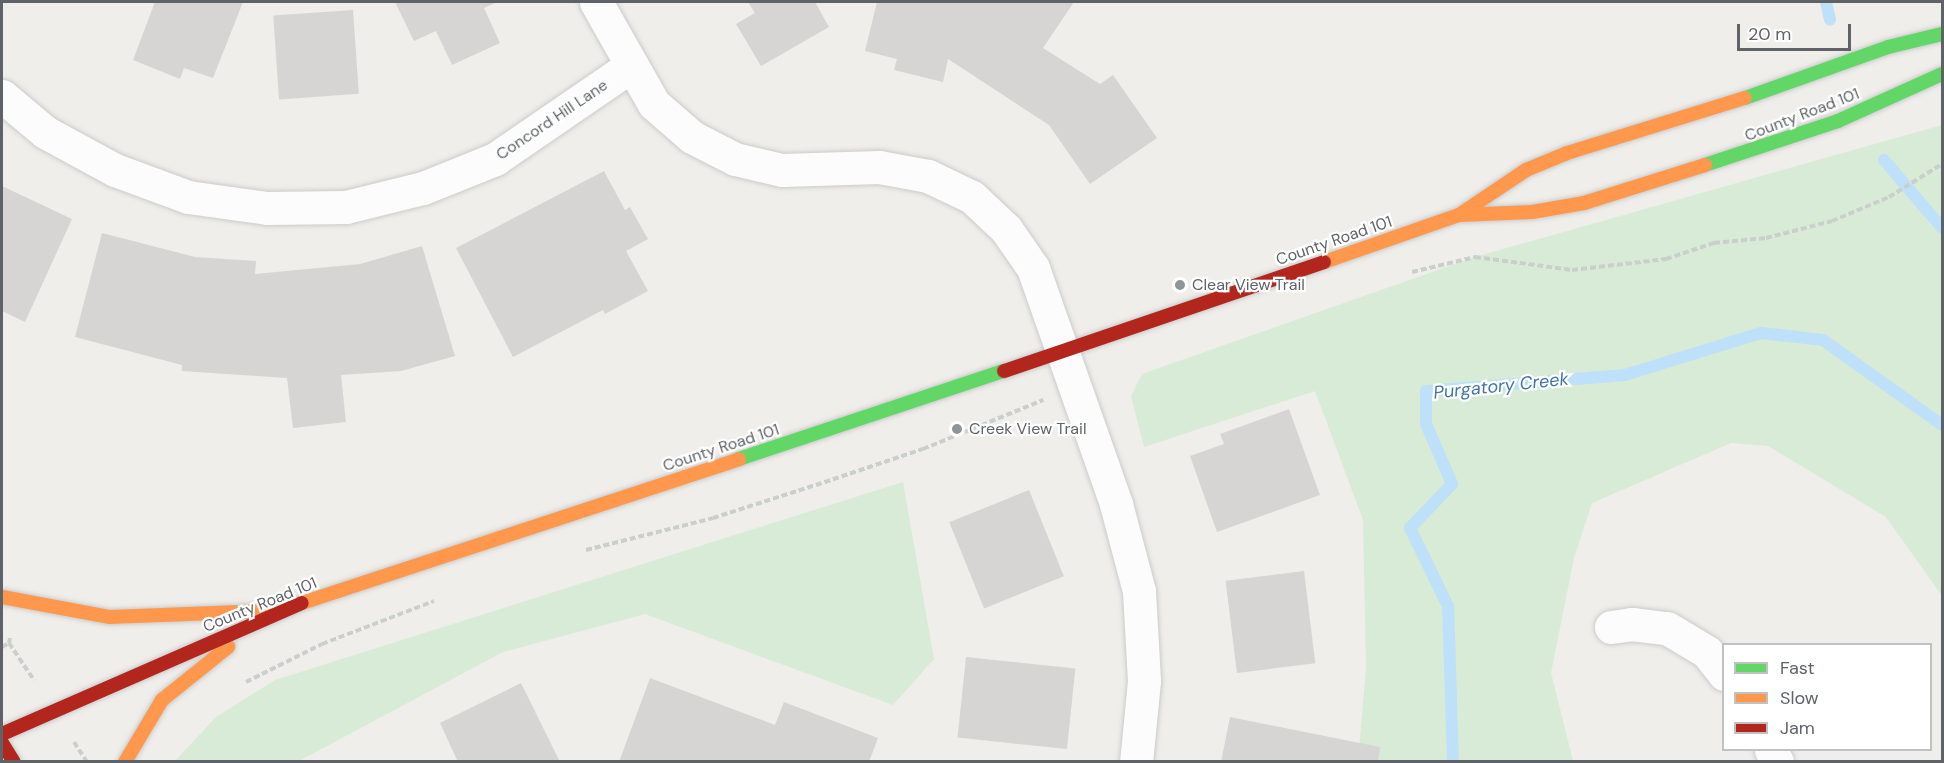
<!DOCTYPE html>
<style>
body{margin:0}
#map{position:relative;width:1944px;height:763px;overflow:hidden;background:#efeeea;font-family:"DM Sans",sans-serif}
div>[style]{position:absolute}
.green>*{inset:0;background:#d8ebd6}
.stream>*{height:12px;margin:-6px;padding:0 6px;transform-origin:6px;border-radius:6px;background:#bfe0f9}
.building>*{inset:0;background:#d6d5d3;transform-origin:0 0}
.path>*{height:4px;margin-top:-2px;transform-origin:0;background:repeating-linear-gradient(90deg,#cacfcc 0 6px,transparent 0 9px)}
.roads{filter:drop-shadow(0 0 2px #cbcccc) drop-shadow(0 0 2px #cbcccc)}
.street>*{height:33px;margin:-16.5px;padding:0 16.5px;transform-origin:16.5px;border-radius:16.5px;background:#fdfcfc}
.fast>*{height:14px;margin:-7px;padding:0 7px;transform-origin:7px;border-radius:7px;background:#63d668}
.slow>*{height:14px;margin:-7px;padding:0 7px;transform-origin:7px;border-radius:7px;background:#ff974d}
.jam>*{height:14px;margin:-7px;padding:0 7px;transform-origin:7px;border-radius:7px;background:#b3261e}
.dots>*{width:16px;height:16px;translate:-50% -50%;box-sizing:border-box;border:3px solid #fff;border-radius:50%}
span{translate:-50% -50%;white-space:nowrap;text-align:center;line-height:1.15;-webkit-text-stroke:4.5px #fff;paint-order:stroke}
.street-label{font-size:16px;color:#5f6368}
.poi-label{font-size:16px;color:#5f6368}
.left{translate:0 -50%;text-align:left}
.water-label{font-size:18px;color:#4174aa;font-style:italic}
.frame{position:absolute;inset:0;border:3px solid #5f6368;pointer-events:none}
.legend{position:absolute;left:1722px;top:643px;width:210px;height:108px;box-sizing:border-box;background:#fff;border:2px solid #bfc1c3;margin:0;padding:8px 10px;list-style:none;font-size:18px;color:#5f6368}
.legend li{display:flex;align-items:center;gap:12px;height:30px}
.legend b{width:30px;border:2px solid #bfc1c3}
.scale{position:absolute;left:1737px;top:24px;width:114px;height:27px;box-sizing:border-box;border:3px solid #5f6368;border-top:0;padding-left:8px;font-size:18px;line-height:21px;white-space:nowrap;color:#5f6368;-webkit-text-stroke:4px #fff;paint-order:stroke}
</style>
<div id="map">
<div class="green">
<i style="clip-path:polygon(1942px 125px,1942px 596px,1886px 517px,1768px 446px,1731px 443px,1592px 503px,1574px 558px,1551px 673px,1573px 761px,1358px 761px,1366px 668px,1363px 520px,1315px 391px,1144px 447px,1131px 396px,1142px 374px,1475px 257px)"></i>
<i style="clip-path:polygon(903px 482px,934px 659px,893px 705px,645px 614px,503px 652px,299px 761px,175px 761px,216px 717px,275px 680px)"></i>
</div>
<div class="stream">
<i style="left:1826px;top:2px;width:18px;rotate:77deg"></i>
<i style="left:1884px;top:160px;width:89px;rotate:49.5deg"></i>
<i style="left:1453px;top:762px;width:156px;rotate:-91.8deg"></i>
<i style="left:1448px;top:606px;width:87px;rotate:-116deg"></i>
<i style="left:1410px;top:528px;width:61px;rotate:-46.3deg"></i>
<i style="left:1452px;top:484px;width:65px;rotate:-113.4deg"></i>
<i style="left:1426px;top:424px;width:33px;rotate:-90deg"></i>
<i style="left:1426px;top:391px;width:200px;rotate:-4.6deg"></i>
<i style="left:1625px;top:375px;width:142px;rotate:-17.2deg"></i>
<i style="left:1761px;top:333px;width:62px;rotate:6.4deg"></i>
<i style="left:1823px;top:340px;width:146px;rotate:35.5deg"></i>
</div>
<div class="building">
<i style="clip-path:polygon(155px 2px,243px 2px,213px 78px,184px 68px,180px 79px,133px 60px)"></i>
<i style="clip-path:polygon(395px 2px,497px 2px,484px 8px,500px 43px,452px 65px,436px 31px,414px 41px)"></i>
<i style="clip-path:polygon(748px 2px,815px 2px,829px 27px,761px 66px,736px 24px,755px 13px)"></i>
<i style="clip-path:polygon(877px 2px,1074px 2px,1043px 48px,1100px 84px,1113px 75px,1157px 138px,1090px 184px,1049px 125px,948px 59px,943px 82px,894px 70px,897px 59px,865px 51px)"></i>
<i style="left:353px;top:10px;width:84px;height:80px;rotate:86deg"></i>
<i style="clip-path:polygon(604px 171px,625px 210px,630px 207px,648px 239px,626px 251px,648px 291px,605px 314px,603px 310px,513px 357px,456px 248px)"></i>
<i style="clip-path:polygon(2px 186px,72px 219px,25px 322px,2px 311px)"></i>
<i style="clip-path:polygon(102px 233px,195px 257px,256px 261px,255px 274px,360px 264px,422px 246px,455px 356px,401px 371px,341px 375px,346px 422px,293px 428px,287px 378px,182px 371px,182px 365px,75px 337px)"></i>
<i style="clip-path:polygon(1289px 409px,1320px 495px,1217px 532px,1190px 456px,1224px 444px,1220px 434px)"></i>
<i style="left:1029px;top:490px;width:93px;height:86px;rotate:68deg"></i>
<i style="left:1304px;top:571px;width:93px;height:79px;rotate:83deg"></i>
<i style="left:966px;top:657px;width:110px;height:81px;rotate:6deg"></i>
<i style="clip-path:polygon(650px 678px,775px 725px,784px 702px,878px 738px,869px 762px,619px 762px)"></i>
<i style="clip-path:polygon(521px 683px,560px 762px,458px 762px,440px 723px)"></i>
<i style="clip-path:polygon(1230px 717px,1380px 747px,1378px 762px,1221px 762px)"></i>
</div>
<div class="path">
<i style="left:1412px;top:272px;width:65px;rotate:-13.4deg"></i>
<i style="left:1475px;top:257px;width:98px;rotate:7.6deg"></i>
<i style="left:1572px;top:270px;width:95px;rotate:-6.7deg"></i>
<i style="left:1666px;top:259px;width:51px;rotate:-18.4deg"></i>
<i style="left:1714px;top:243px;width:52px;rotate:-5.5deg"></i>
<i style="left:1766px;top:238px;width:68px;rotate:-14.4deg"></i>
<i style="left:1832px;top:221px;width:62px;rotate:-22.8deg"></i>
<i style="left:1889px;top:197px;width:62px;rotate:-31.9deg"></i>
<i style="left:586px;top:550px;width:131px;rotate:-14.1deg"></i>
<i style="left:713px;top:518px;width:108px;rotate:-17.8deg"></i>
<i style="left:816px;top:485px;width:113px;rotate:-18.6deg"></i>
<i style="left:923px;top:449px;width:130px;rotate:-22.2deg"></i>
<i style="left:10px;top:638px;width:5px;rotate:101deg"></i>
<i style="left:9px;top:643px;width:45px;rotate:56deg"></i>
<i style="left:2px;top:647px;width:8px;rotate:-30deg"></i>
<i style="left:246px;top:682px;width:85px;rotate:-26.6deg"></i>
<i style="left:322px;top:644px;width:120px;rotate:-21deg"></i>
<i style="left:74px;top:742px;width:24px;rotate:57deg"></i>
</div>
<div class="roads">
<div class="street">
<i style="left:596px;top:2px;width:117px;rotate:60.4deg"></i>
<i style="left:654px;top:104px;width:50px;rotate:41deg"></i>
<i style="left:692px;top:137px;width:48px;rotate:27.1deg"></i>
<i style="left:735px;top:159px;width:48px;rotate:13.2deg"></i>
<i style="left:782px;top:170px;width:97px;rotate:-1.8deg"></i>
<i style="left:879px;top:167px;width:50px;rotate:10.4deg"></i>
<i style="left:928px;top:176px;width:49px;rotate:25.5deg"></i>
<i style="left:972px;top:197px;width:47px;rotate:43.3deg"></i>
<i style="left:1006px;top:229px;width:47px;rotate:55.3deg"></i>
<i style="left:1033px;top:268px;width:250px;rotate:70.6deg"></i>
<i style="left:1116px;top:504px;width:90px;rotate:75.2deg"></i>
<i style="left:1139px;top:591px;width:90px;rotate:86.8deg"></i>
<i style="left:1144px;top:681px;width:81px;rotate:95.6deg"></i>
<i style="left:2px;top:96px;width:56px;rotate:39.9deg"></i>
<i style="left:45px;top:132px;width:80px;rotate:28.5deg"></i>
<i style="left:115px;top:170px;width:78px;rotate:20.3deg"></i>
<i style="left:188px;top:197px;width:80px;rotate:7.9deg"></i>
<i style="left:267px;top:208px;width:79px;rotate:-0.7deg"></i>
<i style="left:346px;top:207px;width:79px;rotate:-13.9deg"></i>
<i style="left:423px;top:188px;width:78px;rotate:-21.9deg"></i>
<i style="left:495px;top:159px;width:165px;rotate:-34.4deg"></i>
<i style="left:1611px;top:627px;width:21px;rotate:-8deg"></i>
<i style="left:1632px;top:624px;width:35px;rotate:7deg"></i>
<i style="left:1667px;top:628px;width:47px;rotate:31deg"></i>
<i style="left:1707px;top:652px;width:28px;rotate:52deg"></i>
<i style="left:1771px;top:750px;width:13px;rotate:63deg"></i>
</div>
<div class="fast">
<i style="left:1745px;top:98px;width:152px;rotate:-19.6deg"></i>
<i style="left:1888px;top:47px;width:56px;rotate:-13.5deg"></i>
<i style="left:1705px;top:165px;width:140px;rotate:-18.3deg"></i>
<i style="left:1838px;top:121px;width:114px;rotate:-24.3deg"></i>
<i style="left:739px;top:459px;width:279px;rotate:-18.4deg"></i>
</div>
<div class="slow">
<i style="left:1459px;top:215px;width:73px;rotate:-2.4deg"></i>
<i style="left:1532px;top:212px;width:53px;rotate:-9.8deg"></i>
<i style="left:1584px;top:203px;width:127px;rotate:-17.4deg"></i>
<i style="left:1324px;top:262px;width:143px;rotate:-19.2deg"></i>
<i style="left:1459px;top:215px;width:81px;rotate:-33.9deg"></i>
<i style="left:1526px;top:170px;width:44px;rotate:-22.5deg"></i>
<i style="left:1567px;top:153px;width:186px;rotate:-17.2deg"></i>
<i style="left:2px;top:597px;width:110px;rotate:10.5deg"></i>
<i style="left:110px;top:617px;width:155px;rotate:-2.2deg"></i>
<i style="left:302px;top:603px;width:460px;rotate:-18.2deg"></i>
<i style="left:125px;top:762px;width:72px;rotate:-59.2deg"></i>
<i style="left:162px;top:700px;width:85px;rotate:-38.8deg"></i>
</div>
<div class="jam">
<i style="left:1004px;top:371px;width:338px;rotate:-18.8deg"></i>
<i style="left:2px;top:734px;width:327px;rotate:-23.6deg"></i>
<i style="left:2px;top:743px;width:22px;rotate:58deg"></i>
</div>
</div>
<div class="dots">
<i style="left:1180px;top:285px;background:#919496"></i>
<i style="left:957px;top:429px;background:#919496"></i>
</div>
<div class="street-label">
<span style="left:1802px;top:115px;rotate:-21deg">County Road 101</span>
<span style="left:552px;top:120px;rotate:-34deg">Concord Hill Lane</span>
<span style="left:1334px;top:241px;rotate:-19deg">County Road 101</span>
<span style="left:721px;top:448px;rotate:-18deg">County Road 101</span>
<span style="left:260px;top:605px;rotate:-22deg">County Road 101</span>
</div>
<div class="poi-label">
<span class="left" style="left:1192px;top:285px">Clear View Trail</span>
<span class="left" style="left:969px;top:429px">Creek View Trail</span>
</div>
<div class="water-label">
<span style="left:1501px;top:386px;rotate:-6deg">Purgatory Creek</span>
</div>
<div class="frame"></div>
<ul class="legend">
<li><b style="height:8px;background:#63d668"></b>Fast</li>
<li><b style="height:8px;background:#ff974d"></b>Slow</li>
<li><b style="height:8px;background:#b3261e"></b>Jam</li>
</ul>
<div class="scale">20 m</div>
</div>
